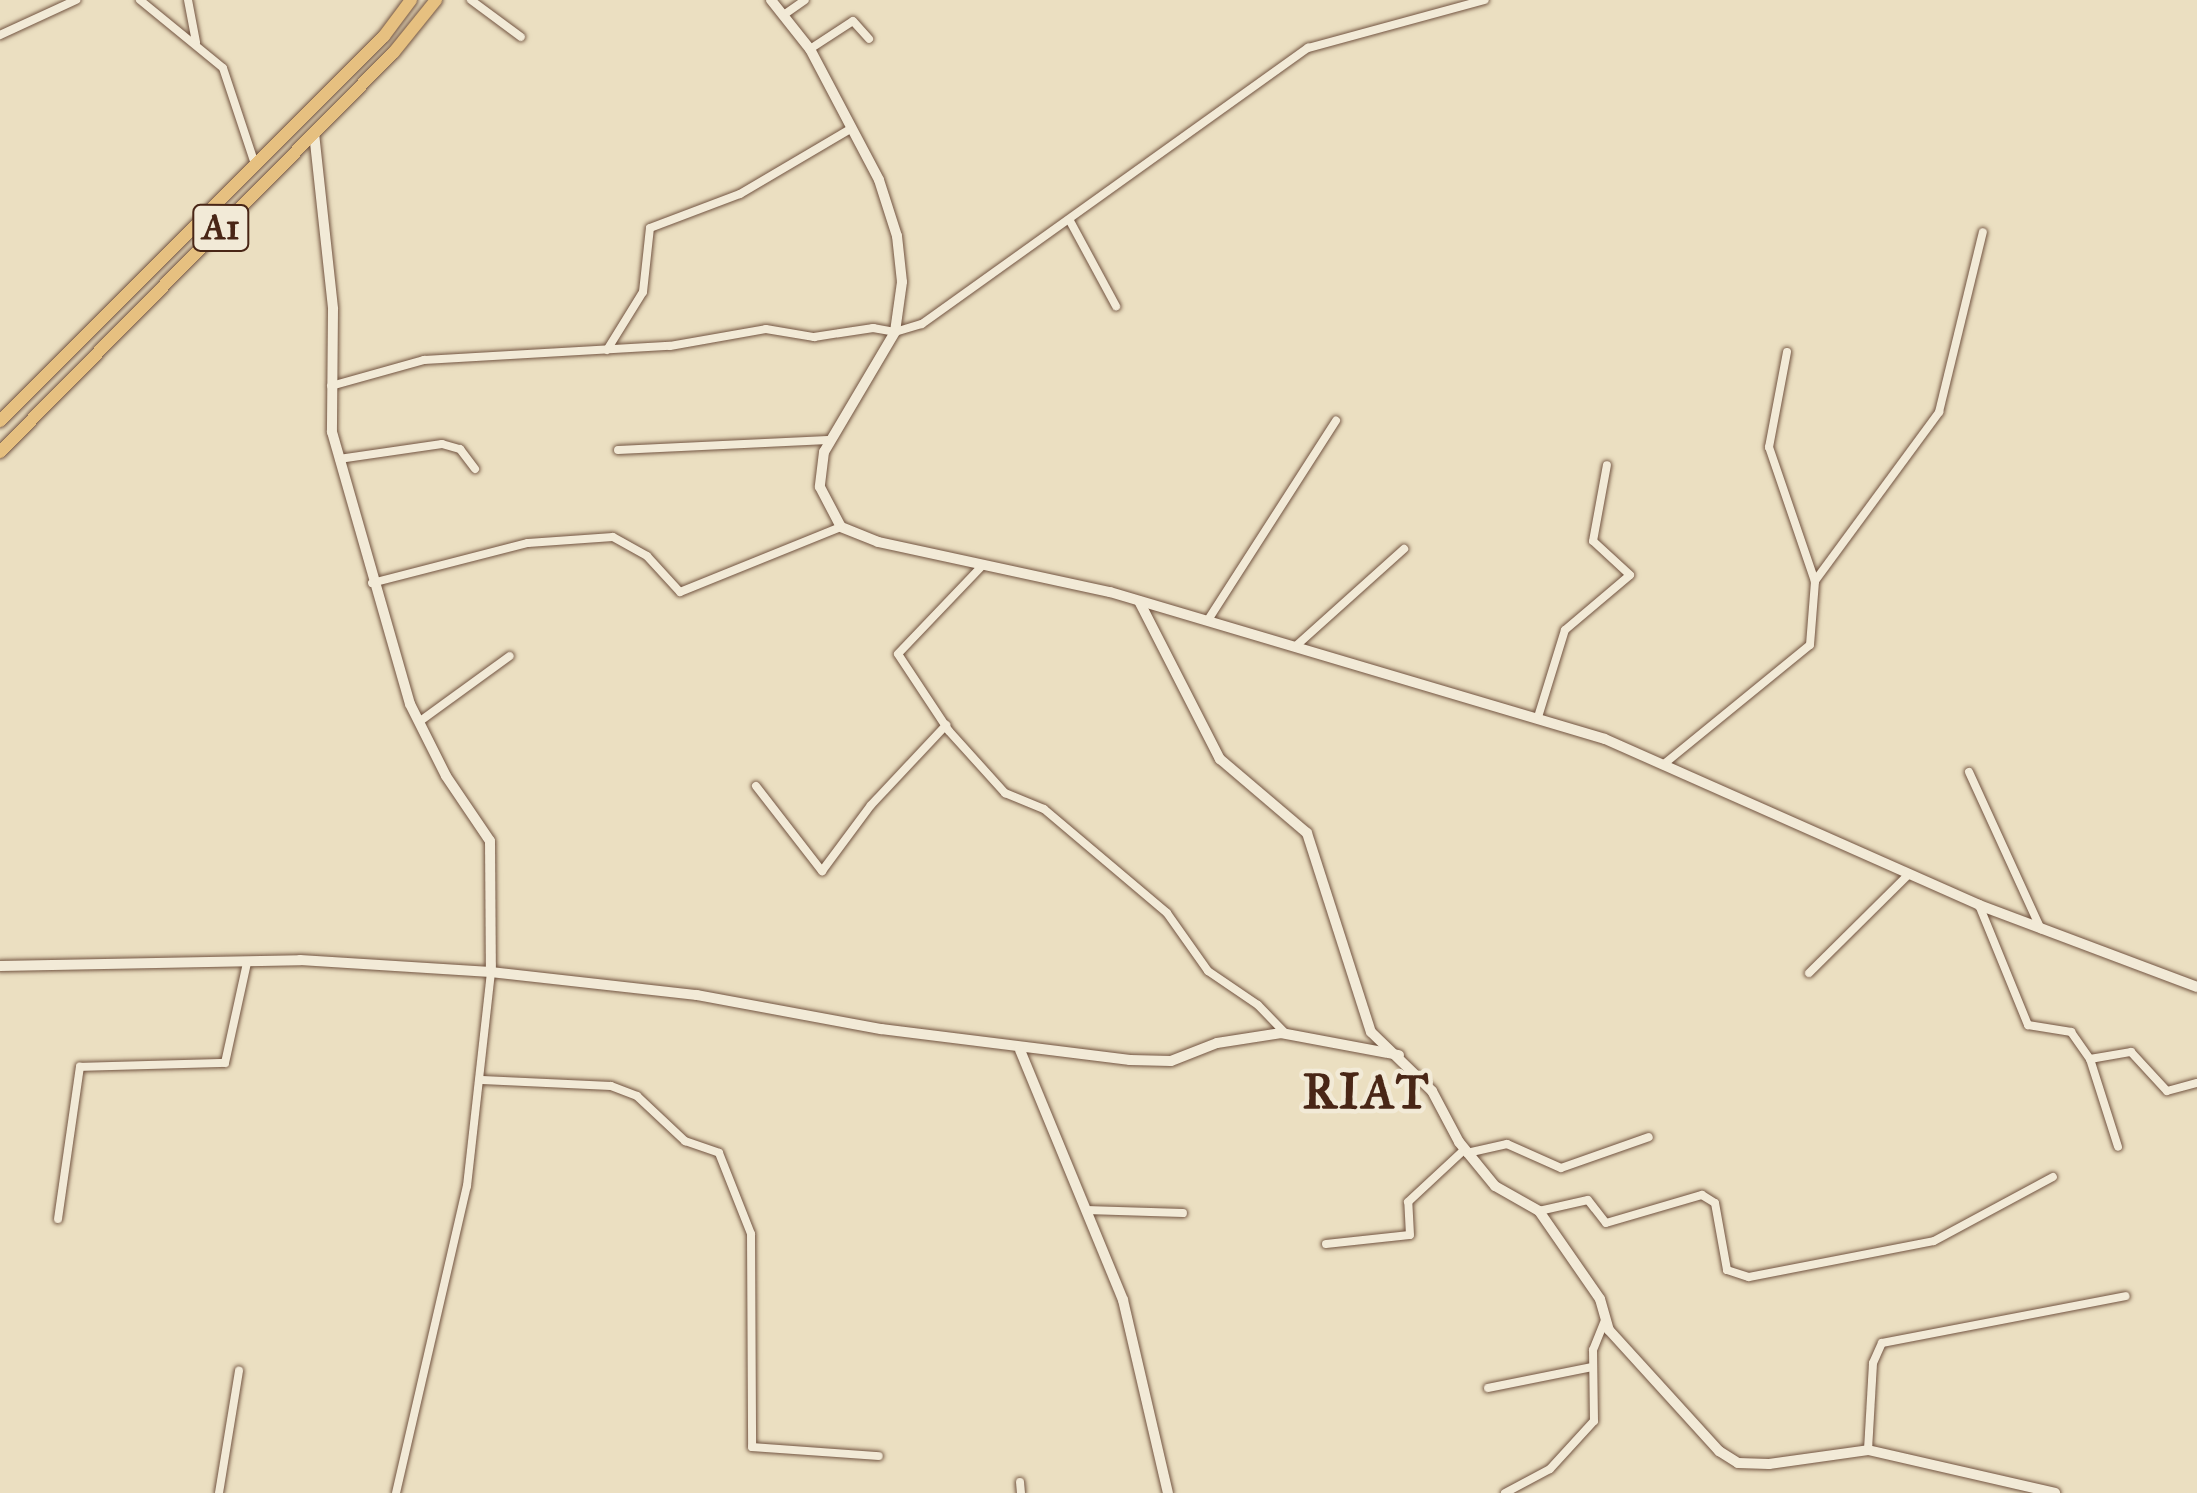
<!DOCTYPE html>
<style>
body{margin:0}
#map{position:relative;width:2197px;height:1493px;overflow:hidden;background:#ebdfc1;font-family:"IM FELL Great Primer",serif}
div>[style]{position:absolute}
.roads{filter:drop-shadow(0 0 2px #725441) drop-shadow(0 0 2px #725441)}
.minor>*{height:8px;margin:-4px;padding:0 4px;transform-origin:4px;border-radius:4px;background:#f2ead7}
.tertiary>*{height:10px;margin:-5px;padding:0 5px;transform-origin:5px;border-radius:5px;background:#f2ead7}
.trunk>*{height:12px;margin:-6px;padding:0 6px;transform-origin:6px;border-radius:6px;background:#e6c080}
span{translate:-50% -50%;white-space:nowrap;text-align:center;line-height:1.15;-webkit-text-stroke:9px #f2ead7;paint-order:stroke}
.shield-label span{padding:2px 8px;background:#f2ead7;border:2px solid;border-radius:8px;-webkit-text-stroke-width:0}
.shield-label{font-size:35px;color:#492616;font-weight:700}
.district-label{font-size:48px;color:#492616;font-weight:700;letter-spacing:2.5px}
</style>
<div id="map">
<div class="roads">
<div class="minor">
<i style="left:140px;top:0;width:107px;rotate:39.3deg"></i>
<i style="left:223px;top:68px;width:101px;rotate:71.6deg"></i>
<i style="left:188px;top:0;width:43px;rotate:79.2deg"></i>
<i style="left:471px;top:0;width:62px;rotate:36.5deg"></i>
<i style="left:785px;top:14px;width:24px;rotate:-35deg"></i>
<i style="left:0;top:35px;width:84px;rotate:-24.7deg"></i>
<i style="left:810px;top:49px;width:51px;rotate:-33.1deg"></i>
<i style="left:853px;top:21px;width:24px;rotate:48deg"></i>
<i style="left:1070px;top:221px;width:97px;rotate:61.6deg"></i>
<i style="left:607px;top:350px;width:68px;rotate:-58.2deg"></i>
<i style="left:643px;top:292px;width:64px;rotate:-83.8deg"></i>
<i style="left:650px;top:228px;width:96px;rotate:-20.7deg"></i>
<i style="left:740px;top:194px;width:130px;rotate:-30.5deg"></i>
<i style="left:1787px;top:352px;width:97px;rotate:100.7deg"></i>
<i style="left:1769px;top:447px;width:142px;rotate:71.1deg"></i>
<i style="left:331px;top:386px;width:97px;rotate:-15.6deg"></i>
<i style="left:424px;top:360px;width:246px;rotate:-3.3deg"></i>
<i style="left:670px;top:346px;width:97px;rotate:-10deg"></i>
<i style="left:766px;top:329px;width:49px;rotate:9.5deg"></i>
<i style="left:814px;top:337px;width:60px;rotate:-8.7deg"></i>
<i style="left:873px;top:328px;width:22px;rotate:10deg"></i>
<i style="left:895px;top:332px;width:28px;rotate:-17deg"></i>
<i style="left:922px;top:324px;width:475px;rotate:-35.6deg"></i>
<i style="left:1308px;top:48px;width:183px;rotate:-15.2deg"></i>
<i style="left:618px;top:450px;width:210px;rotate:-2.7deg"></i>
<i style="left:339px;top:459px;width:104px;rotate:-8.3deg"></i>
<i style="left:442px;top:444px;width:19px;rotate:16deg"></i>
<i style="left:460px;top:449px;width:25px;rotate:53deg"></i>
<i style="left:981px;top:567px;width:120px;rotate:133.7deg"></i>
<i style="left:898px;top:654px;width:92px;rotate:56.5deg"></i>
<i style="left:949px;top:731px;width:84px;rotate:47.9deg"></i>
<i style="left:1005px;top:793px;width:42px;rotate:22.3deg"></i>
<i style="left:1044px;top:809px;width:161px;rotate:40.2deg"></i>
<i style="left:1167px;top:913px;width:71px;rotate:54.7deg"></i>
<i style="left:1208px;top:971px;width:60px;rotate:34.2deg"></i>
<i style="left:1258px;top:1005px;width:39px;rotate:46deg"></i>
<i style="left:372px;top:583px;width:161px;rotate:-14.4deg"></i>
<i style="left:528px;top:543px;width:85px;rotate:-4deg"></i>
<i style="left:613px;top:537px;width:39px;rotate:29deg"></i>
<i style="left:647px;top:556px;width:49px;rotate:47.5deg"></i>
<i style="left:680px;top:592px;width:174px;rotate:-22deg"></i>
<i style="left:1208px;top:620px;width:237px;rotate:-57.3deg"></i>
<i style="left:1297px;top:645px;width:144px;rotate:-41.9deg"></i>
<i style="left:1538px;top:717px;width:91px;rotate:-72.8deg"></i>
<i style="left:1565px;top:630px;width:85px;rotate:-40.2deg"></i>
<i style="left:1630px;top:575px;width:50px;rotate:-137.4deg"></i>
<i style="left:1593px;top:541px;width:77px;rotate:-79.6deg"></i>
<i style="left:419px;top:722px;width:112px;rotate:-36deg"></i>
<i style="left:1664px;top:764px;width:188px;rotate:-39.2deg"></i>
<i style="left:1810px;top:645px;width:64px;rotate:-85.5deg"></i>
<i style="left:1815px;top:581px;width:210px;rotate:-53.7deg"></i>
<i style="left:1939px;top:412px;width:185px;rotate:-76.3deg"></i>
<i style="left:1969px;top:772px;width:173px;rotate:65.4deg"></i>
<i style="left:756px;top:786px;width:108px;rotate:52.2deg"></i>
<i style="left:822px;top:871px;width:82px;rotate:-53.4deg"></i>
<i style="left:871px;top:805px;width:110px;rotate:-46.8deg"></i>
<i style="left:1979px;top:905px;width:130px;rotate:67.8deg"></i>
<i style="left:2028px;top:1025px;width:44px;rotate:9.2deg"></i>
<i style="left:2071px;top:1032px;width:33px;rotate:55deg"></i>
<i style="left:2090px;top:1059px;width:92px;rotate:72.3deg"></i>
<i style="left:1809px;top:973px;width:139px;rotate:-44.7deg"></i>
<i style="left:2090px;top:1059px;width:42px;rotate:-9.7deg"></i>
<i style="left:2131px;top:1052px;width:53px;rotate:47.3deg"></i>
<i style="left:2167px;top:1091px;width:31px;rotate:-15deg"></i>
<i style="left:482px;top:1080px;width:129px;rotate:2.7deg"></i>
<i style="left:611px;top:1086px;width:28px;rotate:21deg"></i>
<i style="left:637px;top:1096px;width:66px;rotate:43.2deg"></i>
<i style="left:685px;top:1141px;width:36px;rotate:19deg"></i>
<i style="left:719px;top:1153px;width:87px;rotate:68.4deg"></i>
<i style="left:751px;top:1234px;width:213px;rotate:89.7deg"></i>
<i style="left:752px;top:1447px;width:127px;rotate:4.1deg"></i>
<i style="left:1467px;top:1153px;width:41px;rotate:-12.7deg"></i>
<i style="left:1507px;top:1144px;width:59px;rotate:24deg"></i>
<i style="left:1561px;top:1168px;width:93px;rotate:-19.4deg"></i>
<i style="left:1086px;top:1210px;width:97px;rotate:1.8deg"></i>
<i style="left:1539px;top:1211px;width:50px;rotate:-12.7deg"></i>
<i style="left:1588px;top:1200px;width:29px;rotate:52deg"></i>
<i style="left:1606px;top:1223px;width:100px;rotate:-16.3deg"></i>
<i style="left:1702px;top:1195px;width:15px;rotate:32deg"></i>
<i style="left:1715px;top:1203px;width:68px;rotate:79.8deg"></i>
<i style="left:1727px;top:1270px;width:23px;rotate:18deg"></i>
<i style="left:1749px;top:1277px;width:188px;rotate:-11deg"></i>
<i style="left:1934px;top:1241px;width:135px;rotate:-28.3deg"></i>
<i style="left:58px;top:1219px;width:154px;rotate:-81.8deg"></i>
<i style="left:80px;top:1067px;width:145px;rotate:-1.6deg"></i>
<i style="left:225px;top:1063px;width:102px;rotate:-77.6deg"></i>
<i style="left:1326px;top:1244px;width:84px;rotate:-6.1deg"></i>
<i style="left:1410px;top:1235px;width:33px;rotate:-93deg"></i>
<i style="left:1408px;top:1202px;width:78px;rotate:-42.9deg"></i>
<i style="left:1488px;top:1388px;width:106px;rotate:-11.4deg"></i>
<i style="left:1868px;top:1450px;width:87px;rotate:-86.7deg"></i>
<i style="left:1873px;top:1363px;width:22px;rotate:-66deg"></i>
<i style="left:1882px;top:1343px;width:248px;rotate:-10.9deg"></i>
<i style="left:1020px;top:1482px;width:11px;rotate:85deg"></i>
<i style="left:219px;top:1493px;width:124px;rotate:-80.7deg"></i>
<i style="left:396px;top:1493px;width:315px;rotate:-77deg"></i>
<i style="left:467px;top:1186px;width:215px;rotate:-83.6deg"></i>
<i style="left:1505px;top:1493px;width:51px;rotate:-28.1deg"></i>
<i style="left:1550px;top:1469px;width:65px;rotate:-47.5deg"></i>
<i style="left:1594px;top:1421px;width:71px;rotate:-90.8deg"></i>
<i style="left:1593px;top:1350px;width:32px;rotate:-68deg"></i>
</div>
<div class="tertiary">
<i style="left:771px;top:0;width:63px;rotate:51.5deg"></i>
<i style="left:810px;top:49px;width:148px;rotate:62.2deg"></i>
<i style="left:879px;top:180px;width:59px;rotate:72.2deg"></i>
<i style="left:897px;top:236px;width:46px;rotate:83.8deg"></i>
<i style="left:902px;top:282px;width:50px;rotate:98deg"></i>
<i style="left:895px;top:332px;width:139px;rotate:120.6deg"></i>
<i style="left:824px;top:452px;width:35px;rotate:97deg"></i>
<i style="left:820px;top:487px;width:45px;rotate:62.3deg"></i>
<i style="left:841px;top:527px;width:40px;rotate:22deg"></i>
<i style="left:878px;top:542px;width:237px;rotate:12.2deg"></i>
<i style="left:1110px;top:592px;width:516px;rotate:16.54deg"></i>
<i style="left:1605px;top:739px;width:409px;rotate:23.9deg"></i>
<i style="left:1979px;top:905px;width:233px;rotate:20.6deg"></i>
<i style="left:314px;top:133px;width:177px;rotate:83.8deg"></i>
<i style="left:333px;top:309px;width:123px;rotate:90.5deg"></i>
<i style="left:332px;top:432px;width:283px;rotate:74deg"></i>
<i style="left:410px;top:704px;width:80px;rotate:63.4deg"></i>
<i style="left:446px;top:776px;width:78px;rotate:55.9deg"></i>
<i style="left:490px;top:841px;width:131px;rotate:89.6deg"></i>
<i style="left:1139px;top:601px;width:178px;rotate:62.9deg"></i>
<i style="left:1220px;top:759px;width:114px;rotate:40.4deg"></i>
<i style="left:1307px;top:833px;width:209px;rotate:72.2deg"></i>
<i style="left:1371px;top:1032px;width:85px;rotate:44deg"></i>
<i style="left:1432px;top:1091px;width:58px;rotate:62.1deg"></i>
<i style="left:1459px;top:1142px;width:57px;rotate:50.7deg"></i>
<i style="left:1495px;top:1186px;width:51px;rotate:29.6deg"></i>
<i style="left:1539px;top:1211px;width:107px;rotate:55.3deg"></i>
<i style="left:1600px;top:1299px;width:32px;rotate:74deg"></i>
<i style="left:1609px;top:1330px;width:164px;rotate:47.7deg"></i>
<i style="left:1719px;top:1451px;width:22px;rotate:32deg"></i>
<i style="left:1738px;top:1463px;width:31px;rotate:2deg"></i>
<i style="left:1769px;top:1464px;width:100px;rotate:-8deg"></i>
<i style="left:1868px;top:1450px;width:192px;rotate:12.9deg"></i>
<i style="left:0;top:966px;width:300px;rotate:-1.1deg"></i>
<i style="left:300px;top:960px;width:191px;rotate:3.6deg"></i>
<i style="left:491px;top:972px;width:207px;rotate:6.4deg"></i>
<i style="left:697px;top:995px;width:187px;rotate:10.5deg"></i>
<i style="left:881px;top:1029px;width:251px;rotate:7.1deg"></i>
<i style="left:1130px;top:1060px;width:41px;rotate:1.4deg"></i>
<i style="left:1171px;top:1061px;width:49px;rotate:-21.4deg"></i>
<i style="left:1217px;top:1043px;width:65px;rotate:-8.9deg"></i>
<i style="left:1281px;top:1033px;width:120px;rotate:10.6deg"></i>
<i style="left:1020px;top:1050px;width:270px;rotate:67.6deg"></i>
<i style="left:1123px;top:1300px;width:198px;rotate:76.9deg"></i>
</div>
<div class="trunk">
<i style="left:0;top:421px;width:544px;rotate:-45.07deg"></i>
<i style="left:384px;top:36px;width:45px;rotate:-53.1deg"></i>
<i style="left:0;top:452px;width:561px;rotate:-45.43deg"></i>
<i style="left:394px;top:52px;width:67px;rotate:-51.1deg"></i>
</div>
</div>
<div class="shield-label">
<span style="left:221px;top:228px">A1</span>
</div>
<div class="district-label">
<span style="left:1367px;top:1092px">RIAT</span>
</div>
</div>
